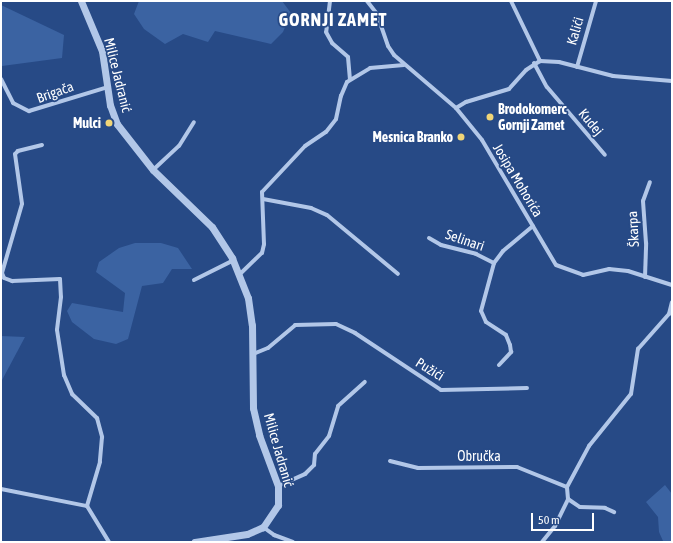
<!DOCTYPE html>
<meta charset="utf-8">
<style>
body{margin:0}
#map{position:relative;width:673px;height:543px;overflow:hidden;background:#274a86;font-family:"Asap Condensed",sans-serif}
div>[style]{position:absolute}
.green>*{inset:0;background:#3b63a2}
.minor>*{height:4px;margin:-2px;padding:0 2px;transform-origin:2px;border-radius:2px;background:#b2c7e8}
.tertiary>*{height:7px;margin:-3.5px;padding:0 3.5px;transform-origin:3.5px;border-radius:3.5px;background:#b2c7e8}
.dots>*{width:11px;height:11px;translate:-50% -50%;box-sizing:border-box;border:2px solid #274a86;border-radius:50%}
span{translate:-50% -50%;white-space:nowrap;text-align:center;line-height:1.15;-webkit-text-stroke:3.5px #274a86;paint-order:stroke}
.street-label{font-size:14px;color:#fff}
.poi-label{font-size:14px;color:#fff;font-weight:700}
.left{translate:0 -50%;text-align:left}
.right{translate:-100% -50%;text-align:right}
.district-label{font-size:18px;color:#fff;font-weight:700;letter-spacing:1px}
.frame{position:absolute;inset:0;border:2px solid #fff;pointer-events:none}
.scale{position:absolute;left:531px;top:513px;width:63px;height:18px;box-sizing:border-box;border:2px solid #fff;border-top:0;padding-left:5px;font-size:12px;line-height:14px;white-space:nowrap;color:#fff;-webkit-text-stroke:3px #274a86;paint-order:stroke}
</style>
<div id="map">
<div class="green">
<i style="clip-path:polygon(139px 1px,282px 1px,291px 13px,283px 32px,271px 44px,215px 31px,208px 42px,183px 34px,165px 44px,144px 29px,134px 14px)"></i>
<i style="clip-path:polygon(1px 5px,64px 35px,62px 58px,2px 66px)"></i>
<i style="clip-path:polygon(135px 243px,161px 243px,178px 248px,192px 269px,172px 269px,163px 283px,142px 286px,128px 339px,116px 344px,94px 339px,72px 322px,67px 311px,72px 303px,123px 312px,125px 293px,96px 272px,99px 262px,119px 248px)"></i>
<i style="clip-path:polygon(1px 336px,25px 337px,1px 382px)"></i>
<i style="clip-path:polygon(665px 485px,672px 494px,672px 542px,663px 541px,659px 532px,658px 517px,646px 502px)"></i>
</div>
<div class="minor">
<i style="left:330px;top:1px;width:31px;rotate:97deg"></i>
<i style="left:326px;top:32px;width:13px;rotate:61deg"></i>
<i style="left:332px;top:43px;width:21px;rotate:41deg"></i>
<i style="left:348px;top:57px;width:22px;rotate:85deg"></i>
<i style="left:367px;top:1px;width:16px;rotate:52deg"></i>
<i style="left:377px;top:14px;width:34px;rotate:71deg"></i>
<i style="left:388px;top:46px;width:11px;rotate:56deg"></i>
<i style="left:394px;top:55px;width:82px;rotate:40.5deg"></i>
<i style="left:456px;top:108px;width:41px;rotate:50.9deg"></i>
<i style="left:482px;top:140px;width:145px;rotate:59.4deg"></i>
<i style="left:556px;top:265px;width:29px;rotate:20deg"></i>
<i style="left:583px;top:275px;width:27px;rotate:-13deg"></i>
<i style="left:609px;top:269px;width:19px;rotate:6deg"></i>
<i style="left:628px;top:271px;width:46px;rotate:17.7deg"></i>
<i style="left:511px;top:1px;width:67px;rotate:64.2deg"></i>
<i style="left:534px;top:63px;width:27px;rotate:62deg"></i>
<i style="left:547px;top:87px;width:89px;rotate:49.5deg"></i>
<i style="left:577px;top:67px;width:69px;rotate:-73.9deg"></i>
<i style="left:1px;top:79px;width:27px;rotate:63deg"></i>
<i style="left:13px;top:103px;width:18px;rotate:27deg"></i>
<i style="left:29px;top:111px;width:83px;rotate:-16.9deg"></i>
<i style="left:456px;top:108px;width:12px;rotate:-31deg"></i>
<i style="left:466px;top:102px;width:45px;rotate:-16.8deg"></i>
<i style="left:509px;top:89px;width:25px;rotate:-48deg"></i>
<i style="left:526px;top:70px;width:17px;rotate:-33deg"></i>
<i style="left:540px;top:61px;width:19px;rotate:3deg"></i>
<i style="left:559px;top:62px;width:56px;rotate:14.5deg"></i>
<i style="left:613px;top:76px;width:59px;rotate:4.8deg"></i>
<i style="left:42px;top:145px;width:25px;rotate:166deg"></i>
<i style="left:18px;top:151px;width:4px;rotate:135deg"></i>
<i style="left:15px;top:154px;width:50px;rotate:82deg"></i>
<i style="left:22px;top:204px;width:72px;rotate:106.2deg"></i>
<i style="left:2px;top:273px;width:5px;rotate:68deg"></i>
<i style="left:4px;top:278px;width:9px;rotate:21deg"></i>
<i style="left:12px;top:281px;width:48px;rotate:-2.4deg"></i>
<i style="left:60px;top:279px;width:18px;rotate:87deg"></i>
<i style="left:61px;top:297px;width:33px;rotate:97deg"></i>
<i style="left:57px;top:330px;width:46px;rotate:81.2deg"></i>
<i style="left:64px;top:375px;width:21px;rotate:67deg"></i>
<i style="left:72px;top:394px;width:35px;rotate:44deg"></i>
<i style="left:97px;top:418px;width:20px;rotate:75deg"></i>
<i style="left:102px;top:437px;width:25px;rotate:95deg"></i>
<i style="left:100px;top:462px;width:46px;rotate:106.5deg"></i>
<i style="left:87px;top:506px;width:42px;rotate:58.6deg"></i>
<i style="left:153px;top:170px;width:35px;rotate:-43deg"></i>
<i style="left:179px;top:146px;width:28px;rotate:-58deg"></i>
<i style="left:263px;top:199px;width:49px;rotate:10.6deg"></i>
<i style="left:311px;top:208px;width:17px;rotate:24deg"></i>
<i style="left:327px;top:215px;width:92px;rotate:39.7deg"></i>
<i style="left:429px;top:238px;width:14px;rotate:30deg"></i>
<i style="left:441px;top:245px;width:36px;rotate:14deg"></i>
<i style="left:476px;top:254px;width:20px;rotate:27deg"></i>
<i style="left:240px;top:274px;width:30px;rotate:-44deg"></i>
<i style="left:262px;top:253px;width:9px;rotate:-77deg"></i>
<i style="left:264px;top:244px;width:52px;rotate:-92.2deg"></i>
<i style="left:262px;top:192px;width:63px;rotate:-46.9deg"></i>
<i style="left:305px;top:146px;width:25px;rotate:-34deg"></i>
<i style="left:326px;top:132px;width:16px;rotate:-52deg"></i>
<i style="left:336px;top:119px;width:24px;rotate:-78deg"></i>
<i style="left:341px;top:96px;width:15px;rotate:-67deg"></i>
<i style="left:347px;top:82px;width:27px;rotate:-31deg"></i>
<i style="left:370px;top:68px;width:34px;rotate:-5deg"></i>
<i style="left:645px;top:277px;width:34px;rotate:-88deg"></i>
<i style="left:646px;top:243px;width:42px;rotate:-94.1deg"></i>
<i style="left:643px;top:201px;width:20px;rotate:-70deg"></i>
<i style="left:194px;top:280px;width:45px;rotate:-26.6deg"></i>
<i style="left:253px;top:354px;width:16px;rotate:-22deg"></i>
<i style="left:268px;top:348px;width:35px;rotate:-40deg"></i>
<i style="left:295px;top:325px;width:41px;rotate:-1.4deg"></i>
<i style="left:336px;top:324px;width:21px;rotate:25deg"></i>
<i style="left:355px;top:333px;width:103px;rotate:33.5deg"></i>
<i style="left:441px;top:390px;width:86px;rotate:-1.3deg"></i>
<i style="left:499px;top:365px;width:18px;rotate:-47deg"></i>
<i style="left:511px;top:352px;width:7px;rotate:-98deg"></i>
<i style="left:510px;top:345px;width:11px;rotate:-112deg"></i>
<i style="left:506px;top:335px;width:24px;rotate:-147deg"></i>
<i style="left:486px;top:322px;width:12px;rotate:-114deg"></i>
<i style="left:481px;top:311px;width:50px;rotate:-74.8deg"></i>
<i style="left:494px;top:263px;width:15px;rotate:-53deg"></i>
<i style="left:503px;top:251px;width:39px;rotate:-40deg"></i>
<i style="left:390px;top:461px;width:29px;rotate:14deg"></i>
<i style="left:418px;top:468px;width:99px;rotate:-0.6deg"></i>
<i style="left:517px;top:467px;width:54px;rotate:21.8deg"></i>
<i style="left:278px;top:486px;width:30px;rotate:-24deg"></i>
<i style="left:305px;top:474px;width:13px;rotate:-45deg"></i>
<i style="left:314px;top:465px;width:11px;rotate:-85deg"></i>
<i style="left:315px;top:454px;width:23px;rotate:-52deg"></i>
<i style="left:329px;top:436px;width:31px;rotate:-73deg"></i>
<i style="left:338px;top:406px;width:36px;rotate:-42deg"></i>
<i style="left:1px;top:489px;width:88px;rotate:11.2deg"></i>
<i style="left:568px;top:499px;width:14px;rotate:34deg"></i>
<i style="left:580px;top:507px;width:25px;rotate:2deg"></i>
<i style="left:605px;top:508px;width:10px;rotate:24deg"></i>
<i style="left:263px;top:527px;width:14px;rotate:36deg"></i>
<i style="left:274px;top:535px;width:20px;rotate:20deg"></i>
<i style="left:542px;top:542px;width:21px;rotate:-51deg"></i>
<i style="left:555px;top:526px;width:30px;rotate:-64deg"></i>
<i style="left:568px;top:499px;width:12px;rotate:-95deg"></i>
<i style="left:567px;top:487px;width:47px;rotate:-61.8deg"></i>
<i style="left:589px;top:446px;width:67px;rotate:-51.1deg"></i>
<i style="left:631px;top:394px;width:46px;rotate:-81.2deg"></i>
<i style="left:638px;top:349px;width:47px;rotate:-48.5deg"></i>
<i style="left:669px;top:314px;width:12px;rotate:-76deg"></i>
</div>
<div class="tertiary">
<i style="left:81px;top:1px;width:54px;rotate:67.2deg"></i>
<i style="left:102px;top:51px;width:55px;rotate:81.6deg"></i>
<i style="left:110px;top:105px;width:20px;rotate:70deg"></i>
<i style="left:117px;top:124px;width:58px;rotate:52deg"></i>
<i style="left:153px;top:170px;width:82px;rotate:44deg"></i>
<i style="left:212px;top:227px;width:37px;rotate:57deg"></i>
<i style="left:232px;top:258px;width:43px;rotate:68.2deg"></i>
<i style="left:248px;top:298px;width:27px;rotate:82deg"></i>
<i style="left:252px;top:325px;width:83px;rotate:89.3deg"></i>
<i style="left:253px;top:408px;width:28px;rotate:77deg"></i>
<i style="left:259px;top:435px;width:54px;rotate:69.6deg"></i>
<i style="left:278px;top:486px;width:19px;rotate:90deg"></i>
<i style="left:278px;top:505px;width:27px;rotate:124deg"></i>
<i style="left:263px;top:527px;width:17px;rotate:156deg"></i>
<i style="left:247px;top:534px;width:53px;rotate:171.3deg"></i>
</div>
<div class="dots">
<i style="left:490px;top:117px;background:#f0d577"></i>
<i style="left:109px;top:123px;background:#f0d577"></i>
<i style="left:461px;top:137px;background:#f0d577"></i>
</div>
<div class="street-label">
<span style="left:575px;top:31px;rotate:-74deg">Kalići</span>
<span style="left:118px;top:75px;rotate:76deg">Milice Jadranić</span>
<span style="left:55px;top:92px;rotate:-20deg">Brigača</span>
<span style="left:591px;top:122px;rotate:50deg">Kudej</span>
<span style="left:518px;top:180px;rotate:59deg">Josipa Mohorića</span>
<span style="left:633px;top:229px;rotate:-93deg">Škarpa</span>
<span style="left:465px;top:240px;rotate:19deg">Selinari</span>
<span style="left:430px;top:369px;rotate:32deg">Pužići</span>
<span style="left:279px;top:450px;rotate:74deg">Milice Jadranić</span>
<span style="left:479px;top:456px">Obručka</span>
</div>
<div class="poi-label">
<span class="left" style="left:498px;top:117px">Brodokomerc<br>Gornji Zamet</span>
<span class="right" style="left:101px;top:123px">Mulci</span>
<span class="right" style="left:453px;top:137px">Mesnica Branko</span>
</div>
<div class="district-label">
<span style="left:333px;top:20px">GORNJI ZAMET</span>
</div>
<div class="frame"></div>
<div class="scale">50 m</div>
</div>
